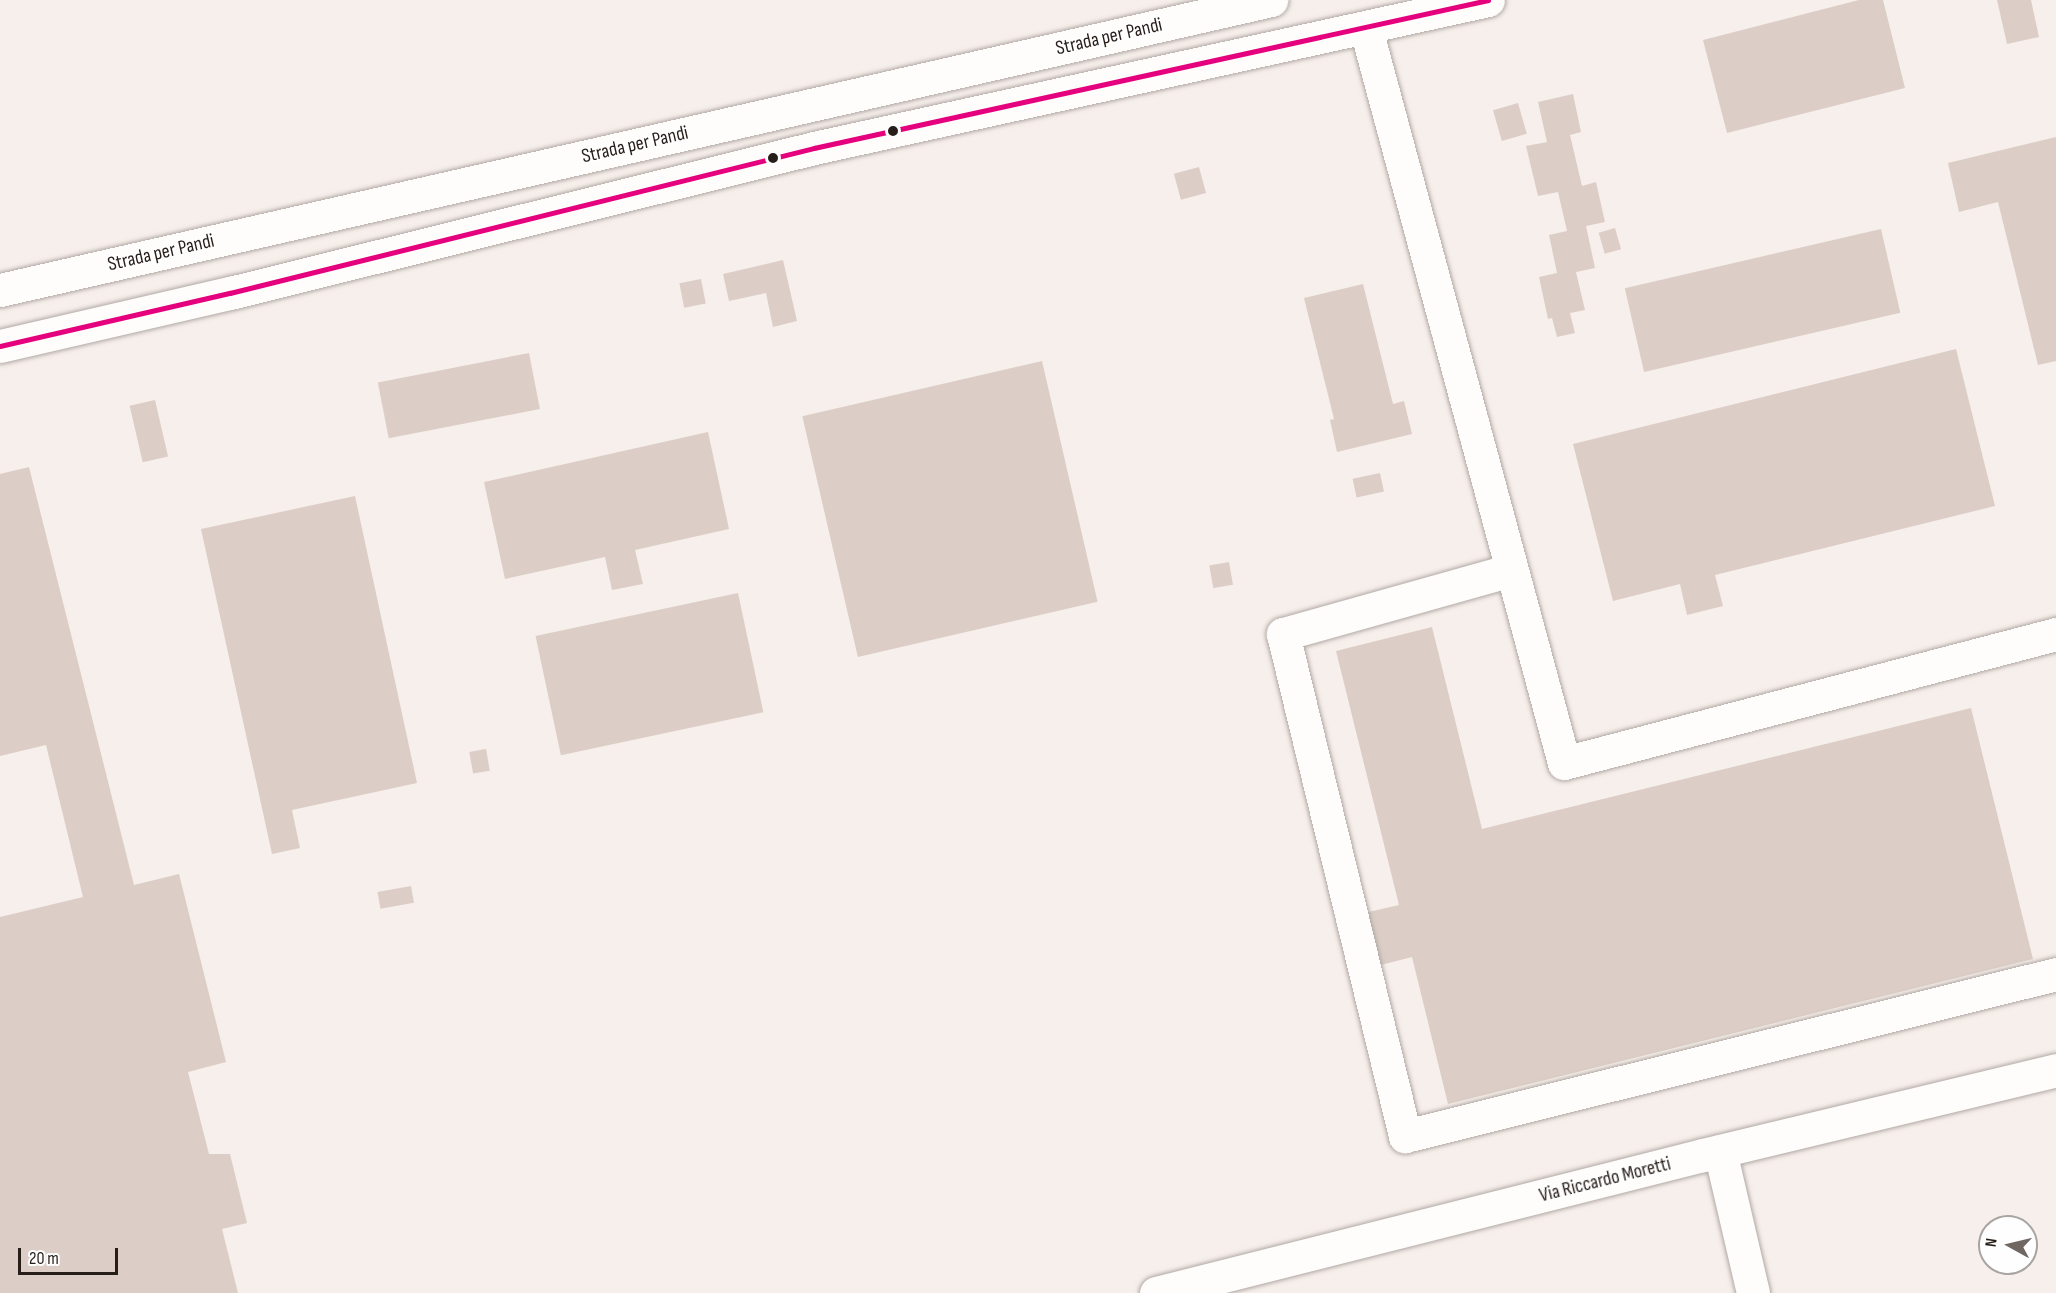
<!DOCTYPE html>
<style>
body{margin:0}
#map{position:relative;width:2056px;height:1293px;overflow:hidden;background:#f7efeb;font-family:"Sofia Sans Condensed",sans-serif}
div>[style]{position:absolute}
.building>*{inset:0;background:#dccec6;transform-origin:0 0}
.roads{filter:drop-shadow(0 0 2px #b1a9a5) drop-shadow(0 0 2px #b1a9a5)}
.minor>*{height:33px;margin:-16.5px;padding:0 16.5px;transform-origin:16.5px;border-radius:16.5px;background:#fefdfc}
.bus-1>*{height:4.5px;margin:-2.25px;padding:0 2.25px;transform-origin:2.25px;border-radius:2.25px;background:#e5007d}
.dots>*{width:16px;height:16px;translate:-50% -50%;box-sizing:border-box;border:3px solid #fefefe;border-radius:50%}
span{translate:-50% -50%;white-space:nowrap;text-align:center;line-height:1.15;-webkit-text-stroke:4.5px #fefefe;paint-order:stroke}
.street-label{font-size:20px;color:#281e19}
.north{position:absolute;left:1978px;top:1215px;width:60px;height:60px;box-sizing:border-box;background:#fefefe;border:2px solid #a8a4a2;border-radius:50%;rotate:278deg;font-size:16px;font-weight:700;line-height:24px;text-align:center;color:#281e19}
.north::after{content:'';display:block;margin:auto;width:21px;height:27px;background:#706762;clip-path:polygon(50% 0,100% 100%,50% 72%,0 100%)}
.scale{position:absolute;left:18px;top:1248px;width:100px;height:27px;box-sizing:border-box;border:3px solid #281e19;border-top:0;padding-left:8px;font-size:18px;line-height:21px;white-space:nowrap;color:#281e19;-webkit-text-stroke:4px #fefefe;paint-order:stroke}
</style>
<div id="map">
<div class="building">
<i style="clip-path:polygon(1859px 0,1883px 0,1905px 88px,1727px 133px,1703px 40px)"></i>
<i style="clip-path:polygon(1997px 0,2031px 0,2039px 37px,2007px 44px)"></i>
<i style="clip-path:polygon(1573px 94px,1581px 132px,1570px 135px,1582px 186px,1596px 182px,1605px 222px,1586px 226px,1595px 268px,1576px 272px,1585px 310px,1570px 313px,1575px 333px,1557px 337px,1552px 318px,1548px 319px,1539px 277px,1557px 273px,1549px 235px,1567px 231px,1558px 192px,1538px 196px,1526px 146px,1547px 142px,1538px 102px)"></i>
<i style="left:1518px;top:103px;width:32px;height:26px;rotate:74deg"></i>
<i style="clip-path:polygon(2056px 137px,2056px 361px,2038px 365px,1998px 202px,1959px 212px,1948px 163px)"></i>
<i style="left:1199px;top:167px;width:27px;height:26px;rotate:75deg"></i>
<i style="left:1615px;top:228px;width:22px;height:17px;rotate:74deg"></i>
<i style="left:1881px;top:229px;width:86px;height:263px;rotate:77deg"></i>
<i style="clip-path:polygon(783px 260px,797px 321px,773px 327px,766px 293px,729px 301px,723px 274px)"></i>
<i style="left:701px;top:279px;width:25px;height:22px;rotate:79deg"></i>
<i style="clip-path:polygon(1363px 284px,1393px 404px,1404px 401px,1412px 434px,1337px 452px,1330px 420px,1334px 419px,1304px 298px)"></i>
<i style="clip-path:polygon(1956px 349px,1995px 506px,1715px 575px,1723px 606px,1687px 615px,1680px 584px,1613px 601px,1573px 444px)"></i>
<i style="left:529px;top:353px;width:57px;height:154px;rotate:79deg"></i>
<i style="left:1042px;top:361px;width:247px;height:246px;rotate:77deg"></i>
<i style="left:155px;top:400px;width:58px;height:26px;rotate:77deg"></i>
<i style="clip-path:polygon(708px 432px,729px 529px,635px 550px,643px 584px,612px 590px,605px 557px,505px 579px,484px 482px)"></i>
<i style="clip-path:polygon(29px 467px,134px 885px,179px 874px,226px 1062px,188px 1072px,209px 1154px,230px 1154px,247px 1223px,222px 1229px,238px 1293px,0 1293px,0 917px,83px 897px,46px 745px,0 756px,0 474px)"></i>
<i style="left:1380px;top:473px;width:19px;height:28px;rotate:78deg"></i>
<i style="clip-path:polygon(355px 496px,417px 783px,292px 810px,300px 848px,272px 854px,201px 529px)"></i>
<i style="left:1229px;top:562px;width:23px;height:20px;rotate:80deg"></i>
<i style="left:738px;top:593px;width:122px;height:207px;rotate:78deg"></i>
<i style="clip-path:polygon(1432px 627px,1482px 829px,1971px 708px,2033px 959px,1448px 1104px,1412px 957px,1373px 967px,1360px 914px,1399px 905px,1336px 651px)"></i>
<i style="left:486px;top:749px;width:22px;height:17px;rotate:80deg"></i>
<i style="left:411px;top:886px;width:17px;height:34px;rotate:80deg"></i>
</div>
<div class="roads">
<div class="minor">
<i style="left:1366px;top:29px;width:760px;rotate:74.9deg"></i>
<i style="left:1564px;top:763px;width:509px;rotate:-14.69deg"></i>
<i style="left:0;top:290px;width:1304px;rotate:-12.85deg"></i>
<i style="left:0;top:346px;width:236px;rotate:-13deg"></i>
<i style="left:230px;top:293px;width:602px;rotate:-13.94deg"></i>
<i style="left:814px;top:148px;width:690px;rotate:-12.38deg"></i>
<i style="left:1511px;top:570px;width:237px;rotate:164.3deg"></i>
<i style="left:1283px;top:634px;width:517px;rotate:76.34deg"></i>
<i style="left:1405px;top:1136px;width:671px;rotate:-13.97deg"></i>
<i style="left:1720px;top:1151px;width:146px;rotate:76.9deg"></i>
<i style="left:1156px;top:1293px;width:564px;rotate:-14.16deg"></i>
<i style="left:1703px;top:1155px;width:363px;rotate:-13.5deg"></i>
</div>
</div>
<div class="bus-1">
<i style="left:0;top:346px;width:236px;rotate:-13deg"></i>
<i style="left:230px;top:293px;width:602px;rotate:-13.94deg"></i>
<i style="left:814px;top:148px;width:690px;rotate:-12.38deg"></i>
</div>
<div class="dots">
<i style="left:893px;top:131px;background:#281e19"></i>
<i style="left:773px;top:158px;background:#281e19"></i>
</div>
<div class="street-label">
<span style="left:1109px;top:37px;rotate:-13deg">Strada per Pandi</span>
<span style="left:635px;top:145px;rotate:-13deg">Strada per Pandi</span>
<span style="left:161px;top:253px;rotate:-13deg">Strada per Pandi</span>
<span style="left:1605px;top:1180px;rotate:-14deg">Via Riccardo Moretti</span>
</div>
<div class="north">N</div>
<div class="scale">20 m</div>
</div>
